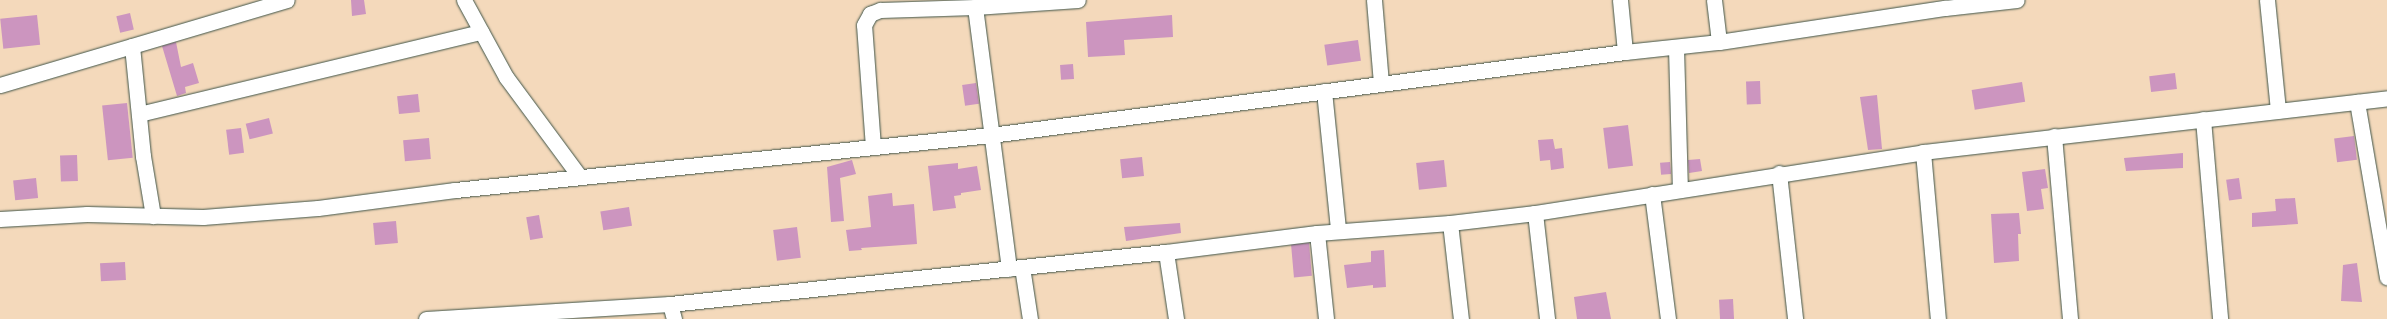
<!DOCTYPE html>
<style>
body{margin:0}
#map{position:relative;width:2387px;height:319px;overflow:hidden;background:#f4d9bb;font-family:Pangolin,sans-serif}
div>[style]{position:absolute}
.building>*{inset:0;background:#cc95bf;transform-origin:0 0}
.roads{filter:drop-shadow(0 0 1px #3f5448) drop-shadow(0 0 1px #3f5448)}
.street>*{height:15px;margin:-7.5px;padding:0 7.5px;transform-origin:7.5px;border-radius:7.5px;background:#fff}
span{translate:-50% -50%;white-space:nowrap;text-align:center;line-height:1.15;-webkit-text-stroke:4px #f7f3e8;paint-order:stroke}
</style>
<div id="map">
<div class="building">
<i style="clip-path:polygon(351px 0,364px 0,366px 14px,352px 16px)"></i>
<i style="left:130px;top:13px;width:17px;height:14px;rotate:77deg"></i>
<i style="left:37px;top:15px;width:30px;height:37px;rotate:84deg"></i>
<i style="clip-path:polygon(1172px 15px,1173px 37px,1124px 40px,1125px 55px,1088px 57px,1086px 22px)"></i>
<i style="left:1358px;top:40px;width:21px;height:34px;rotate:82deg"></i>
<i style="clip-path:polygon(176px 42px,181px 67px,193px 63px,199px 83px,185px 87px,186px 93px,177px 96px,162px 46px)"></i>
<i style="left:1073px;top:64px;width:15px;height:13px;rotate:86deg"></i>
<i style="left:2175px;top:73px;width:16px;height:26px;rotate:83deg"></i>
<i style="left:1760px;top:81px;width:23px;height:14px;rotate:88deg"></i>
<i style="left:2022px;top:82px;width:20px;height:51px;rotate:81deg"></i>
<i style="left:976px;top:83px;width:21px;height:14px;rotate:82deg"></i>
<i style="left:418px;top:94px;width:18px;height:21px;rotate:84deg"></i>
<i style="clip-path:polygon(1877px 95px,1882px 149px,1868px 150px,1860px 97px)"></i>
<i style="left:127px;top:103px;width:55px;height:25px;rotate:84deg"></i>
<i style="left:269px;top:118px;width:16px;height:24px;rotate:76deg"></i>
<i style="left:1628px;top:125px;width:41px;height:25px;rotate:83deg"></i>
<i style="left:241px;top:128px;width:25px;height:15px;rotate:83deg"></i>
<i style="left:2354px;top:136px;width:24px;height:20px;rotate:83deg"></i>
<i style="left:429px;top:138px;width:21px;height:26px;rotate:85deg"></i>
<i style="clip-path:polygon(1553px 139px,1555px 149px,1562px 148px,1564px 168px,1551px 170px,1550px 160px,1540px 161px,1538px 140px)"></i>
<i style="clip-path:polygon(2183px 153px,2183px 168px,2126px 171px,2124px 158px)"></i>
<i style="left:77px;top:155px;width:26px;height:17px;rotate:88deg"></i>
<i style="left:1142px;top:157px;width:19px;height:22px;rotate:84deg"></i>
<i style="clip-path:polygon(1700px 159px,1702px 171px,1689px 173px,1688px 160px)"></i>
<i style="clip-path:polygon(852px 160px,856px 174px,840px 178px,844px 221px,831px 222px,827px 167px)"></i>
<i style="left:1444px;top:160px;width:27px;height:28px;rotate:84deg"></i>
<i style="left:1670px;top:162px;width:12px;height:10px;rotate:85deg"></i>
<i style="clip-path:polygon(958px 163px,958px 169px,977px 166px,981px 190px,961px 193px,961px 195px,954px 196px,956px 208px,933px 211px,928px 166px)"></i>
<i style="clip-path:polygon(2045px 169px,2048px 188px,2041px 189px,2044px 209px,2027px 211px,2022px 172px)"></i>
<i style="left:36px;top:178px;width:20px;height:23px;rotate:84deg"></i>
<i style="left:2239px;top:178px;width:21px;height:13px;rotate:82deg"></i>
<i style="clip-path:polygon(892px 193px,893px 206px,914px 204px,917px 244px,861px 248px,862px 250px,849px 251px,846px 230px,871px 227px,868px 196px)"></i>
<i style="clip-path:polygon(2295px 198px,2298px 224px,2252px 227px,2252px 213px,2276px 211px,2275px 199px)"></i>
<i style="left:629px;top:207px;width:19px;height:29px;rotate:81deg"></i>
<i style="clip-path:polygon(2019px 213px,2021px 234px,2018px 234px,2019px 261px,1994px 263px,1991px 214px)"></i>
<i style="left:539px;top:215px;width:23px;height:13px;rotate:80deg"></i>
<i style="left:396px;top:221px;width:22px;height:23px;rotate:85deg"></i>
<i style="clip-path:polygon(1180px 223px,1181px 233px,1126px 241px,1124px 227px)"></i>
<i style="left:797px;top:227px;width:31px;height:24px;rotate:83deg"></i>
<i style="left:1309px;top:243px;width:33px;height:18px;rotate:85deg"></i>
<i style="clip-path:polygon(1384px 250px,1386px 287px,1373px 288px,1373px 285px,1347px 288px,1344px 265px,1371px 262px,1371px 251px)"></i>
<i style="left:125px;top:262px;width:18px;height:25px;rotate:87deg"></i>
<i style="clip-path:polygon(2357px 263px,2362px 302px,2341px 301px,2343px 265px)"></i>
<i style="clip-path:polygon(1606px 292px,1611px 319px,1577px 319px,1574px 297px)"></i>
<i style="left:1733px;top:299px;width:20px;height:14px;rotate:87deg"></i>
</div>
<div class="roads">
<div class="street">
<i style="left:464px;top:0;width:88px;rotate:61.4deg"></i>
<i style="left:506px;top:77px;width:124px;rotate:53.5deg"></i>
<i style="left:1374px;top:0;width:84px;rotate:85.2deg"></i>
<i style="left:1620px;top:0;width:52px;rotate:84.5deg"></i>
<i style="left:1714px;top:0;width:42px;rotate:83.2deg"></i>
<i style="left:2267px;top:0;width:111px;rotate:84.3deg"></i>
<i style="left:975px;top:7px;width:264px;rotate:82.6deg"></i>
<i style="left:132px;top:46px;width:111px;rotate:84.3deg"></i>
<i style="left:143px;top:156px;width:61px;rotate:80.5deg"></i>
<i style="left:1676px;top:48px;width:142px;rotate:88.4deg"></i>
<i style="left:0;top:85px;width:299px;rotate:-16.5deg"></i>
<i style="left:1324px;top:91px;width:140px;rotate:84.2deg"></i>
<i style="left:2357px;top:102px;width:178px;rotate:80.3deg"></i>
<i style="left:139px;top:114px;width:352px;rotate:-13.5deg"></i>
<i style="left:2203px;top:119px;width:201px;rotate:85.1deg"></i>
<i style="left:2054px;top:136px;width:184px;rotate:85deg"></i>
<i style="left:873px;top:147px;width:122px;rotate:-94.2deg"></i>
<i style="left:864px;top:25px;width:13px;rotate:-61deg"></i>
<i style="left:870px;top:14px;width:11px;rotate:-22deg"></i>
<i style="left:880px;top:10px;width:95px;rotate:-1.8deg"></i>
<i style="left:975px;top:7px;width:103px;rotate:-3.9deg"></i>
<i style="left:1923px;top:152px;width:168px;rotate:84.9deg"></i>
<i style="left:1779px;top:173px;width:147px;rotate:83.7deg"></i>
<i style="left:1652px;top:194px;width:126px;rotate:82.7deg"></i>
<i style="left:1535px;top:213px;width:107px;rotate:83.5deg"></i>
<i style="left:0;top:219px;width:87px;rotate:-3.3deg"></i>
<i style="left:87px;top:214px;width:116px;rotate:1.5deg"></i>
<i style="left:203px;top:217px;width:115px;rotate:-4.5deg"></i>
<i style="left:318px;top:208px;width:138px;rotate:-7.5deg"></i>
<i style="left:455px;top:190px;width:539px;rotate:-5.86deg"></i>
<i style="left:991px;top:135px;width:639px;rotate:-7.46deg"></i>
<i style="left:1625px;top:52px;width:95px;rotate:-6.1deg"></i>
<i style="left:1719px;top:42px;width:229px;rotate:-8.6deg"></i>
<i style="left:1945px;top:8px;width:72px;rotate:-6.3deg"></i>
<i style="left:1450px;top:223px;width:97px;rotate:83.5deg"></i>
<i style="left:1317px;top:233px;width:86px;rotate:84deg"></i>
<i style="left:1166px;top:252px;width:68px;rotate:81.5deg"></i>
<i style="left:1022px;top:267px;width:53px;rotate:81.3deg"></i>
<i style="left:670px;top:304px;width:16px;rotate:75deg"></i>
<i style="left:426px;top:319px;width:244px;rotate:-3.5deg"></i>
<i style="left:670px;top:304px;width:499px;rotate:-6deg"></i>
<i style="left:1166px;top:252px;width:152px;rotate:-7.2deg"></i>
<i style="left:1317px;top:233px;width:133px;rotate:-4.3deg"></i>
<i style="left:1450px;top:223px;width:86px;rotate:-6.7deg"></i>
<i style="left:1535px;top:213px;width:393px;rotate:-8.9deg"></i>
<i style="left:1923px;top:152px;width:467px;rotate:-6.6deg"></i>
</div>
</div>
</div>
